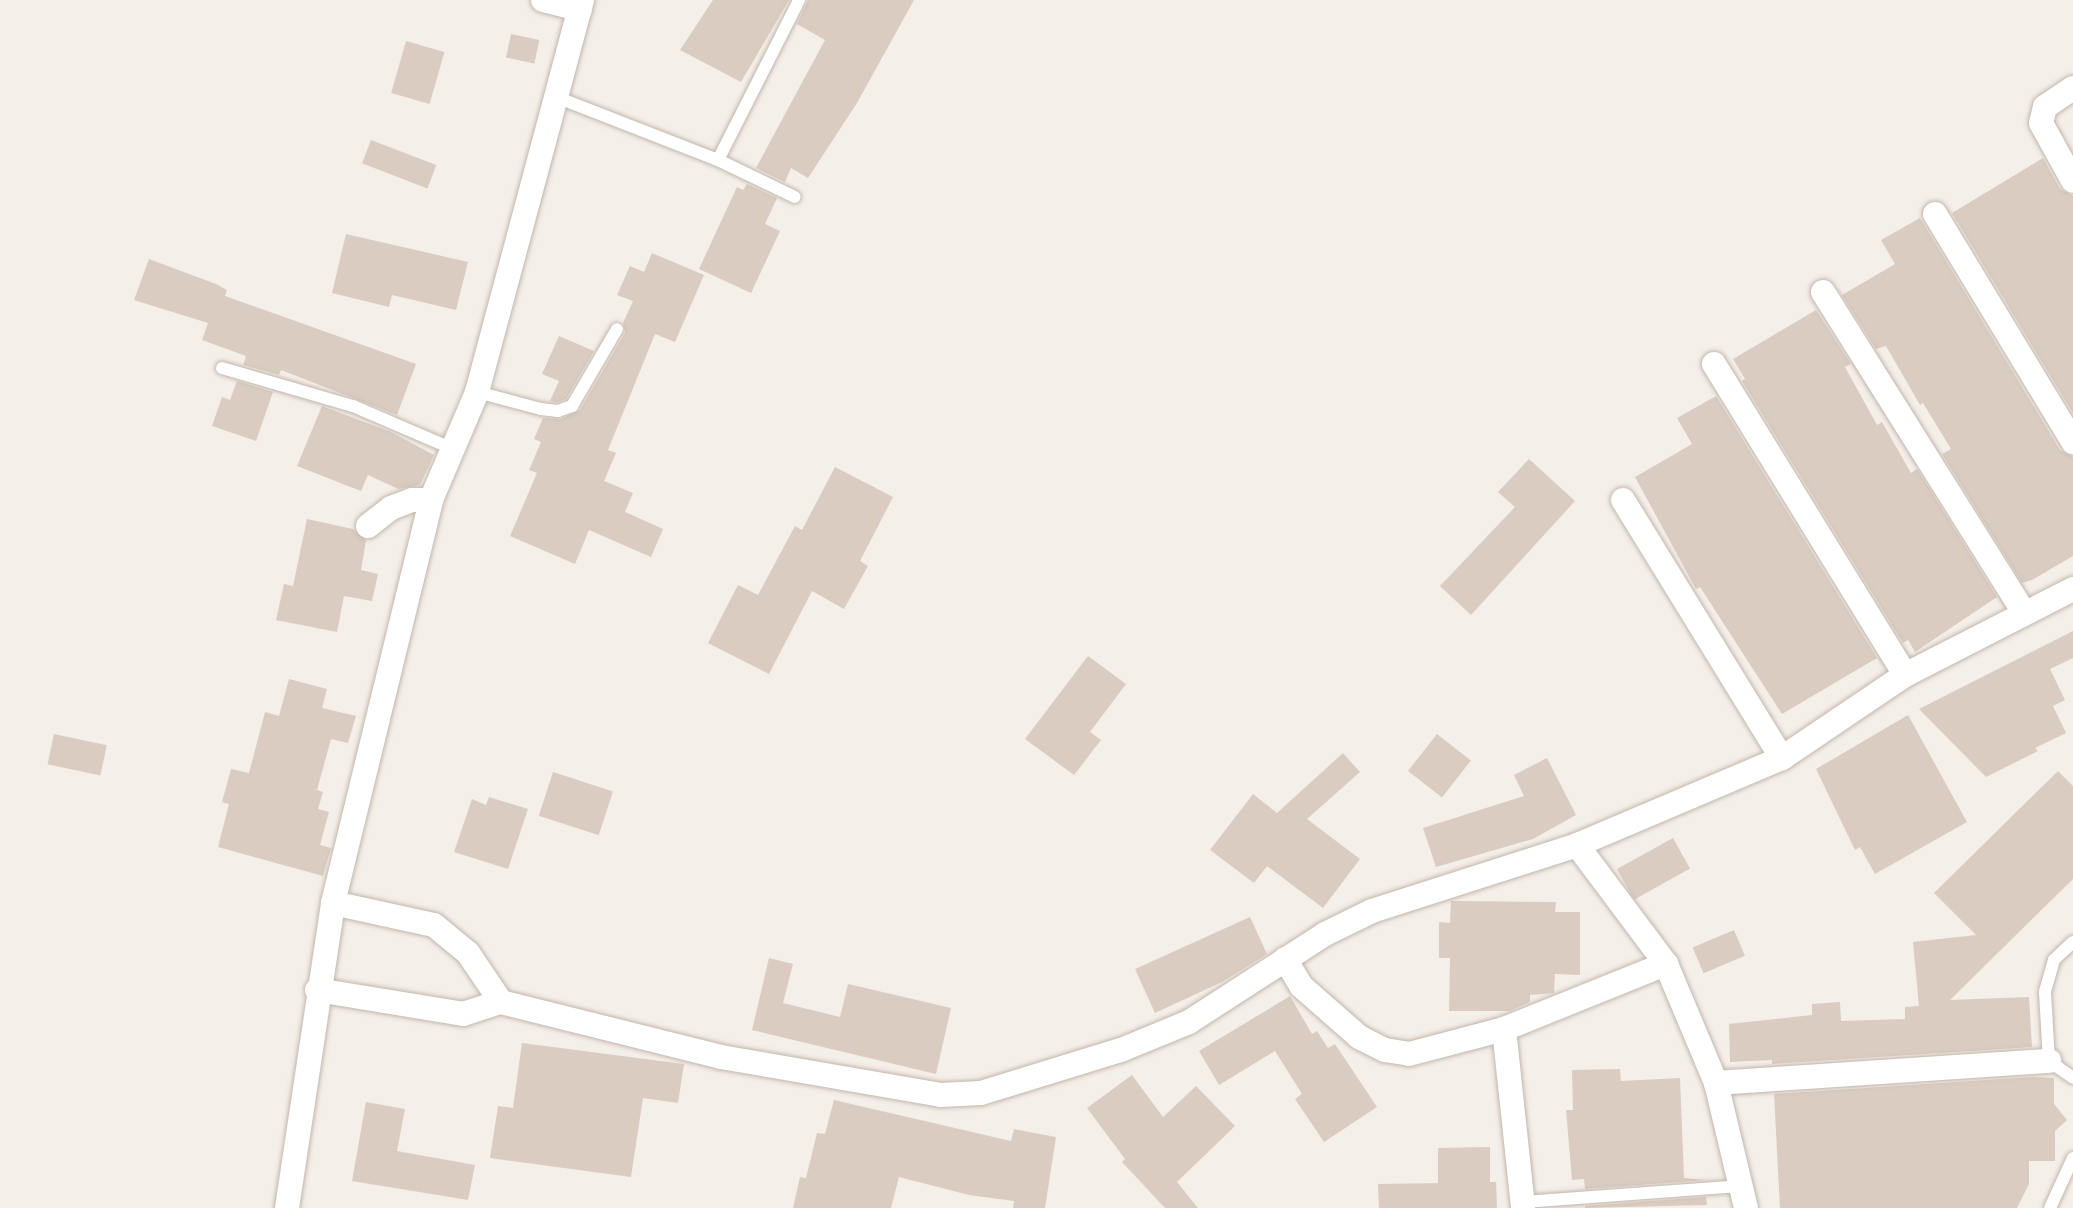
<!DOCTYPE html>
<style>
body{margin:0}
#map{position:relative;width:2073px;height:1208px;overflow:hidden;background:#f5efe9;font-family:Helvetica,sans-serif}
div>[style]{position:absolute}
.building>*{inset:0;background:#daccc1;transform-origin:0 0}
.roads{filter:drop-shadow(0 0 2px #c1b6ab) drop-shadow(0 0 2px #c1b6ab)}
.service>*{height:12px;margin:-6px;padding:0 6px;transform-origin:6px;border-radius:6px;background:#fff}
.minor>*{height:24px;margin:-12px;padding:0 12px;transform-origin:12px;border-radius:12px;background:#fff}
span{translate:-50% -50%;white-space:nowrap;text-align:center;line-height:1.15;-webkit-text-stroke:6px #fff;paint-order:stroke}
</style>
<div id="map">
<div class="building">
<i style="clip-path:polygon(713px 0,789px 0,741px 82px,680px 50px)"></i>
<i style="clip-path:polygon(808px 0,914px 0,857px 103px,808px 178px,791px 168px,785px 182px,756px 168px,825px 40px,797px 24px)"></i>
<i style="left:511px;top:34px;width:29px;height:24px;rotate:12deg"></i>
<i style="left:406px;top:41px;width:40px;height:54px;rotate:16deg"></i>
<i style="left:371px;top:140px;width:70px;height:25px;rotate:21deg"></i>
<i style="clip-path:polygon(2043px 158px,2060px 189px,2073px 196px,2073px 413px,1952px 213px)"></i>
<i style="clip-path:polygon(747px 184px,777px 198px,765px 224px,780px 231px,751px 293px,699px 269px,737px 187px,743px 190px)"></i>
<i style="clip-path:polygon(1920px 218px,2060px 450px,2073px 457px,2073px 556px,2032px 580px,2022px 583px,1942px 454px,1951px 449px,1923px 403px,1920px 405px,1886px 346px,1876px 349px,1842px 295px,1895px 264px,1881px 240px)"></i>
<i style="clip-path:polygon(346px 234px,468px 262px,456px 310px,392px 295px,389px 307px,332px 293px)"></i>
<i style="clip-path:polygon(652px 253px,704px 275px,675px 342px,655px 334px,608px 450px,616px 453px,604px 481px,633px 493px,625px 512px,663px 529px,651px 557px,589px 530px,575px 564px,510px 536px,537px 473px,529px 470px,541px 442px,534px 439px,543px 418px,561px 419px,580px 410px,625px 333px,623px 323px,633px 301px,617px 295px,630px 266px,644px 272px)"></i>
<i style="clip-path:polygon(149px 259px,216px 284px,227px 290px,225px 296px,416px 364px,397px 415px,281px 370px,279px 375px,243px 365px,246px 356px,202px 340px,208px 323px,134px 300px)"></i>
<i style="clip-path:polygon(1816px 310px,1851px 364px,1845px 367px,1877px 425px,1882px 422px,1911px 473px,1917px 469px,1997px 597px,1915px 652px,1908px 640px,1903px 643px,1742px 381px,1745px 379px,1733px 359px)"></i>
<i style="clip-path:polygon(559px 336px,594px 351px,566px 399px,557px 402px,550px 401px,559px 381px,542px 374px)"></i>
<i style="clip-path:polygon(237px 381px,273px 392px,256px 441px,212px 426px,222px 397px,230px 400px)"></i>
<i style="clip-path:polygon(1716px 396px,1877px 658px,1782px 714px,1700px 587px,1696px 589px,1635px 477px,1692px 444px,1677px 418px)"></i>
<i style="clip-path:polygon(322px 406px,391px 432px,434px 455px,420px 485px,398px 489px,368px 475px,361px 491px,297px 466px)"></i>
<i style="clip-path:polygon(1529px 459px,1575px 501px,1471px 615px,1440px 586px,1515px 507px,1498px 492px)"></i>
<i style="clip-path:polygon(835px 467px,893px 497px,860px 561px,868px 566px,844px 609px,812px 591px,769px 674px,708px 643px,738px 585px,758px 595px,795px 526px,802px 530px)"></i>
<i style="clip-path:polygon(307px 519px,353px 529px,366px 540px,361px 570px,378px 574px,372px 601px,344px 596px,337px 632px,276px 620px,284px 584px,293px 586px)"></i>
<i style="clip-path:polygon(2073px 631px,2073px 658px,2050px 669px,2065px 700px,2053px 706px,2066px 733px,2035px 748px,2038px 751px,1986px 777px,1919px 709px)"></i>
<i style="clip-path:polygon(1088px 656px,1126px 684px,1090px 732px,1101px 740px,1074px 775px,1025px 739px)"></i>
<i style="clip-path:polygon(289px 679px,327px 689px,322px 708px,356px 716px,348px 743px,331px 739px,317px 790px,323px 792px,318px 809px,329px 812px,320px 845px,331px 848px,323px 876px,218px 847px,229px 804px,222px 802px,231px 769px,249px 773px,265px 712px,279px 716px)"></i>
<i style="clip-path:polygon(1908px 715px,1967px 822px,1875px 874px,1860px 847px,1855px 850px,1816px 769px)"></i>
<i style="left:54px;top:734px;width:54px;height:31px;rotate:12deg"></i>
<i style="left:1437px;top:734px;width:43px;height:47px;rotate:38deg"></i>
<i style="clip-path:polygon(1343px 753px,1360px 772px,1307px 819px,1360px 859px,1323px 908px,1267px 866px,1254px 883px,1210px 850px,1253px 794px,1277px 813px)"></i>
<i style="clip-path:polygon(1547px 758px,1576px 815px,1533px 839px,1436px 867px,1423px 828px,1524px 796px,1514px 775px)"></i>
<i style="clip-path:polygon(2058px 771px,2073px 786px,2073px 879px,1950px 1000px,2029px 997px,2032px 1047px,1772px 1064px,1772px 1060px,1730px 1062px,1729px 1024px,1812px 1015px,1812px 1004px,1840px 1002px,1841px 1021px,1905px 1019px,1905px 1007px,1919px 1006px,1913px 942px,1976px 935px,1934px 893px)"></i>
<i style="left:553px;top:772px;width:63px;height:46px;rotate:18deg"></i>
<i style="clip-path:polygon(489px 797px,528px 809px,508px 869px,454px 852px,472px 799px,486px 805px)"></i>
<i style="left:1673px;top:838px;width:35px;height:64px;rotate:61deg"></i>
<i style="clip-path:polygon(1451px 901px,1556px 902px,1555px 912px,1580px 912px,1580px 975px,1555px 974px,1554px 993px,1530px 995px,1530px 1002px,1509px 1011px,1449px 1011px,1450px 958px,1439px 958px,1439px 922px,1450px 923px)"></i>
<i style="clip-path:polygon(1250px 917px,1267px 954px,1222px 982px,1155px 1013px,1135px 969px)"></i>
<i style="left:1734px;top:930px;width:28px;height:45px;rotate:67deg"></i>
<i style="clip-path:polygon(769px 958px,793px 964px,783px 1003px,840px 1017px,848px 984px,951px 1008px,936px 1074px,752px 1030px)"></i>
<i style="clip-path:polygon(1290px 996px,1312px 1034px,1317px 1031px,1328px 1048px,1335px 1044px,1377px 1107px,1324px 1142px,1295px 1099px,1302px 1094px,1275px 1051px,1219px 1085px,1199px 1051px)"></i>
<i style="clip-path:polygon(522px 1043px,684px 1064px,678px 1103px,643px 1098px,631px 1177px,490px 1158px,498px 1106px,513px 1108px)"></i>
<i style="clip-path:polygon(1620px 1069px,1621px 1081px,1680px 1078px,1684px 1178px,1706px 1180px,1585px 1189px,1584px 1179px,1572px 1180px,1566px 1110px,1573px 1110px,1572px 1070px)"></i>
<i style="clip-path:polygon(1132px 1075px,1163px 1117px,1196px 1086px,1235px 1126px,1177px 1182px,1198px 1208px,1165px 1208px,1122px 1162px,1125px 1159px,1087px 1108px)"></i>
<i style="clip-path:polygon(2033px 1077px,2054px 1078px,2054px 1104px,2067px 1120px,2055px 1131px,2055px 1161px,2029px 1161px,2029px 1184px,2017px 1208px,1780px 1208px,1774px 1094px)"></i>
<i style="clip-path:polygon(834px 1100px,1011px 1141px,1014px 1129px,1056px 1137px,1045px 1208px,1013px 1208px,1014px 1201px,969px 1195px,899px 1177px,891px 1208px,793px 1208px,800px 1177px,806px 1178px,817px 1133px,825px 1134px)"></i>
<i style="clip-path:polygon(366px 1102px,405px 1109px,397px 1151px,475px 1165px,468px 1200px,352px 1181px)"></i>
<i style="clip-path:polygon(1490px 1147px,1490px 1182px,1496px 1182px,1497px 1208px,1379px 1208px,1378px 1184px,1438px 1183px,1438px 1148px)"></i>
<i style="clip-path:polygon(1706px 1197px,1707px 1205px,1585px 1208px,1585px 1206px)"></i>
</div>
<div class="roads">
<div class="service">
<i style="left:559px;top:98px;width:171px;rotate:21.3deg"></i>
<i style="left:718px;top:160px;width:85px;rotate:25.7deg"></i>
<i style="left:718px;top:160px;width:179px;rotate:-63.1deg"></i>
<i style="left:222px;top:368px;width:136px;rotate:16.2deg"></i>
<i style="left:353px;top:406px;width:107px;rotate:23.2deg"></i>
<i style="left:477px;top:392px;width:66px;rotate:14.9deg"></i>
<i style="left:541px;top:409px;width:17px;rotate:7deg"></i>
<i style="left:558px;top:411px;width:15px;rotate:-20deg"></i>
<i style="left:572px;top:406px;width:89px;rotate:-59.7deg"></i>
<i style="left:2073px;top:942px;width:26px;rotate:137deg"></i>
<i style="left:2054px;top:960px;width:33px;rotate:106deg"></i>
<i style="left:2045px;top:992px;width:69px;rotate:86.7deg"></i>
<i style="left:2049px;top:1061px;width:29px;rotate:35deg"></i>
<i style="left:1523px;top:1202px;width:221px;rotate:-4.2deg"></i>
<i style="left:2050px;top:1208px;width:55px;rotate:-65.3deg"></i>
</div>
<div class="minor">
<i style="left:543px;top:0;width:38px;rotate:14deg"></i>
<i style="left:2073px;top:88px;width:34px;rotate:146deg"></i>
<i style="left:2045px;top:107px;width:16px;rotate:104deg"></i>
<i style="left:2041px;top:123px;width:66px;rotate:61.1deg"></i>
<i style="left:1935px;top:214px;width:267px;rotate:58.8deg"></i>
<i style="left:1823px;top:292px;width:379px;rotate:57.9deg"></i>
<i style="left:1714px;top:364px;width:365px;rotate:58.4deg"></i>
<i style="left:1623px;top:500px;width:303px;rotate:58.4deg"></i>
<i style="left:368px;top:526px;width:29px;rotate:-38deg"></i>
<i style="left:391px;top:508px;width:22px;rotate:-21deg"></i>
<i style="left:412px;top:500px;width:19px"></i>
<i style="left:1577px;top:845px;width:149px;rotate:53.2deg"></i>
<i style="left:1666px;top:964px;width:129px;rotate:67.2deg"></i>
<i style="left:333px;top:903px;width:103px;rotate:12.3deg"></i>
<i style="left:434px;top:925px;width:44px;rotate:39.5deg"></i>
<i style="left:468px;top:953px;width:59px;rotate:56deg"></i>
<i style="left:1285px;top:959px;width:31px;rotate:59deg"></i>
<i style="left:1301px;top:986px;width:77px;rotate:41.3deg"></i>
<i style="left:1359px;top:1037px;width:29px;rotate:27deg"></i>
<i style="left:1385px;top:1050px;width:24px;rotate:9deg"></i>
<i style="left:1409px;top:1054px;width:98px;rotate:-14.7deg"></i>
<i style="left:1504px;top:1029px;width:175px;rotate:-21.9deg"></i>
<i style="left:317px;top:990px;width:148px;rotate:9.3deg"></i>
<i style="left:463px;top:1014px;width:40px;rotate:-18deg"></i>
<i style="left:501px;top:1002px;width:227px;rotate:14deg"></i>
<i style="left:721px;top:1057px;width:222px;rotate:9.8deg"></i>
<i style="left:940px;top:1095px;width:41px;rotate:-2.8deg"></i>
<i style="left:981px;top:1093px;width:146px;rotate:-17.1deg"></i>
<i style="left:1121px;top:1050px;width:74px;rotate:-22.4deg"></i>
<i style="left:1189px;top:1022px;width:162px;rotate:-32.9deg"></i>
<i style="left:1325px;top:934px;width:52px;rotate:-26.1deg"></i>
<i style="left:1372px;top:911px;width:215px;rotate:-17.8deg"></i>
<i style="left:1577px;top:845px;width:223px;rotate:-23deg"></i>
<i style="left:1782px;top:758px;width:148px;rotate:-34deg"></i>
<i style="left:1905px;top:675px;width:189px;rotate:-27.1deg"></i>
<i style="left:1504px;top:1029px;width:180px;rotate:83.9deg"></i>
<i style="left:287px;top:1208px;width:308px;rotate:-81.4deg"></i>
<i style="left:333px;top:903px;width:415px;rotate:-76.3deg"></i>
<i style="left:431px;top:500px;width:117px;rotate:-66.9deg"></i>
<i style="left:477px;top:392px;width:406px;rotate:-75deg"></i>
<i style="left:1746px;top:1208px;width:129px;rotate:-103.5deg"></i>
<i style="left:1716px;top:1083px;width:334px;rotate:-3.8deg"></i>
</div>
</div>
</div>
